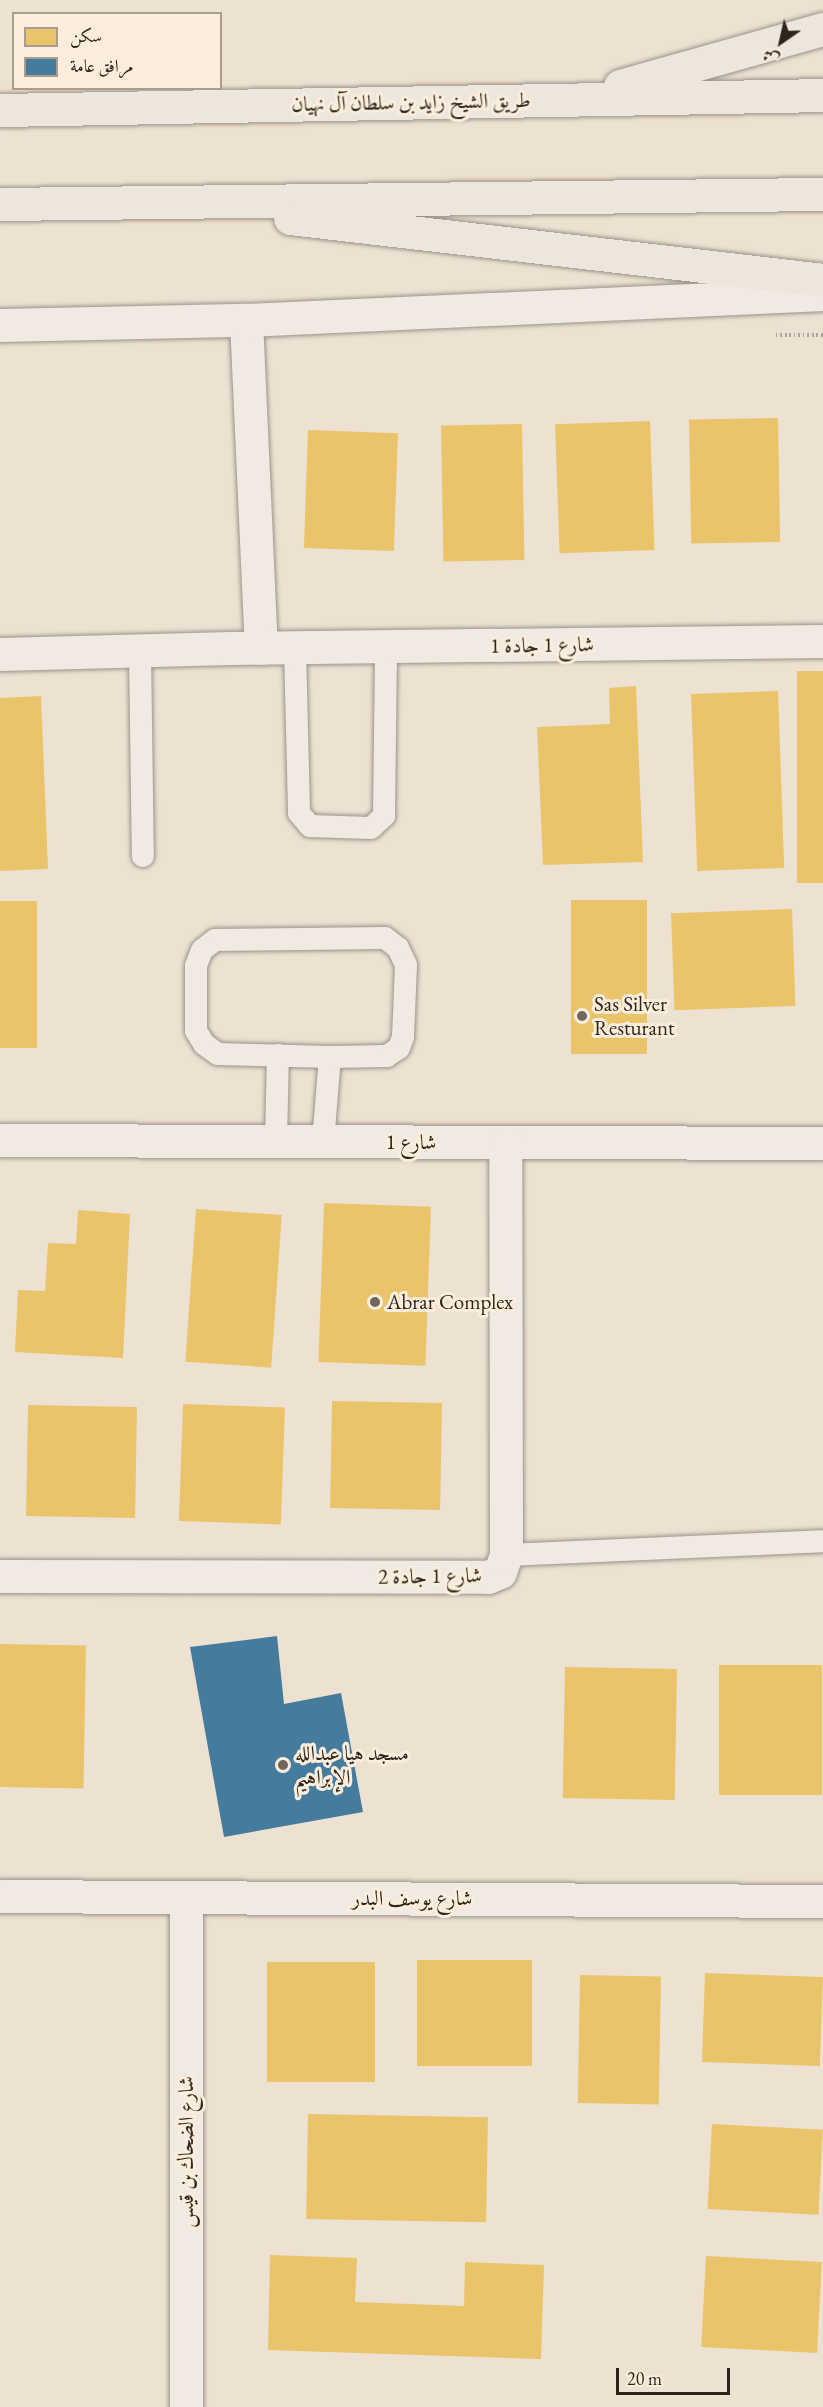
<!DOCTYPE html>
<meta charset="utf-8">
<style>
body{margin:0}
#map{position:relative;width:823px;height:2407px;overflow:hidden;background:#ede2d2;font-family:"EB Garamond",Amiri,serif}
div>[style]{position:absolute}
.homes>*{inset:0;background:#e9c46a;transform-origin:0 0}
.public>*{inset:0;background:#457b9d}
.path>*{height:4px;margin-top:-2px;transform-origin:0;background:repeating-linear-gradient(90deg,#aca69f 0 1.5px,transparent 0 4.5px)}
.roads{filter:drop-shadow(0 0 2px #9b9389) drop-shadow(0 0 2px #9b9389)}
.lane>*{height:22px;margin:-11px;padding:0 11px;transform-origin:11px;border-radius:11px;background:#f0eae2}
.street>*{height:33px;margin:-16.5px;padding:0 16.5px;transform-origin:16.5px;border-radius:16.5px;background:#f0eae2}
.secondary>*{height:33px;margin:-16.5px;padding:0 16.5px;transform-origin:16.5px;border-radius:16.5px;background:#f0eae2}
.highway>*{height:33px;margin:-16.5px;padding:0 16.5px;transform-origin:16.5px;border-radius:16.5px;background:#ede6dd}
.dots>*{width:16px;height:16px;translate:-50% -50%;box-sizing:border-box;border:3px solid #faeddb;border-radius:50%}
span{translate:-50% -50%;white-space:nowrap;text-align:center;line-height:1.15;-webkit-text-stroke:6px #faeddb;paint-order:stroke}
.street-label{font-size:21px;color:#2e241b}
.poi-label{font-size:21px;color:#2e241b}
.left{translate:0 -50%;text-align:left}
.legend{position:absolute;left:12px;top:12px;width:210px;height:78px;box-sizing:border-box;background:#faeddb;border:2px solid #a89d8e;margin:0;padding:8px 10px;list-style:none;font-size:18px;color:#2e241b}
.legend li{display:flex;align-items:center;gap:12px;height:30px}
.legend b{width:30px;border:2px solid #a89d8e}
.north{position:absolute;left:751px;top:12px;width:60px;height:60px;-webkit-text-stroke:4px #faeddb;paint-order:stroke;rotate:214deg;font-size:16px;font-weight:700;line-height:24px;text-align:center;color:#2e241b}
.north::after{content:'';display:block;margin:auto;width:21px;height:27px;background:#2e241b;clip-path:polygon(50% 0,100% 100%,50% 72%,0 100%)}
.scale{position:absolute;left:616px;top:2368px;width:114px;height:27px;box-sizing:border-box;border:3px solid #2e241b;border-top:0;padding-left:8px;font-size:18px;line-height:21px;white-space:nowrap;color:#2e241b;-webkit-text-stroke:4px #faeddb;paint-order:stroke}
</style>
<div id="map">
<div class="homes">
<i style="left:778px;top:418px;width:124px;height:89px;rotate:89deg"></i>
<i style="left:650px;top:421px;width:129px;height:95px;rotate:88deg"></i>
<i style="left:522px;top:424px;width:136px;height:81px;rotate:89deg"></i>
<i style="left:308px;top:430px;width:90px;height:118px;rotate:2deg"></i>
<i style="left:797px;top:671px;width:26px;height:212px"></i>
<i style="clip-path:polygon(636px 686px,643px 862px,543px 865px,537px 727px,610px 724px,609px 688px)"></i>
<i style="left:778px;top:691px;width:177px;height:87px;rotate:88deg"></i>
<i style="clip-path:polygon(41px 696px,48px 869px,0 871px,0 698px)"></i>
<i style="left:571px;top:900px;width:76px;height:154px"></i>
<i style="left:0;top:901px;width:37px;height:147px"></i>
<i style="left:792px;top:909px;width:97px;height:121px;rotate:88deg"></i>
<i style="left:324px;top:1203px;width:107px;height:159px;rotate:2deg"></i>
<i style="left:196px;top:1209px;width:86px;height:153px;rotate:4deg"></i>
<i style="clip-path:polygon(78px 1210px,130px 1214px,123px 1358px,15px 1352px,18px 1290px,45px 1291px,48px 1243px,76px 1244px)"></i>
<i style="left:332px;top:1401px;width:110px;height:107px;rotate:1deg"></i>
<i style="left:183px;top:1404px;width:102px;height:117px;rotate:2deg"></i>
<i style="left:28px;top:1405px;width:109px;height:111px;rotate:1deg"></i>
<i style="left:0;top:1644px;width:86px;height:143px;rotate:1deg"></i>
<i style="left:719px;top:1665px;width:103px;height:130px"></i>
<i style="left:565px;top:1667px;width:112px;height:131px;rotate:1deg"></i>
<i style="left:417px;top:1960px;width:115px;height:106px"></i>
<i style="left:267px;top:1962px;width:108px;height:120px"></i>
<i style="left:705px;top:1973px;width:118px;height:89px;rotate:2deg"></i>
<i style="left:580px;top:1975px;width:81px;height:128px;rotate:1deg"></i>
<i style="left:308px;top:2114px;width:180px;height:105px;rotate:1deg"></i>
<i style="left:712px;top:2124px;width:111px;height:85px;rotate:3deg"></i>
<i style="clip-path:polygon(270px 2255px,357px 2258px,355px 2302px,464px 2306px,465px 2262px,544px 2265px,541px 2359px,268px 2350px)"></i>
<i style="left:706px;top:2256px;width:116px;height:91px;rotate:3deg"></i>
</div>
<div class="public">
<i style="clip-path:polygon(277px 1636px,284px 1704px,341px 1693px,363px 1812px,224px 1837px,190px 1647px)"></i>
</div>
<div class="path">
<i style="left:776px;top:335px;width:47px"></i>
</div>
<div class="roads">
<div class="lane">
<i style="left:295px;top:648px;width:165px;rotate:88.6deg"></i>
<i style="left:299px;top:813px;width:17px;rotate:50deg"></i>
<i style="left:310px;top:826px;width:61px;rotate:1.9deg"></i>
<i style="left:371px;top:828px;width:18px;rotate:-43deg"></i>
<i style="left:384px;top:816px;width:169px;rotate:-89.3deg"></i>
<i style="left:140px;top:651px;width:205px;rotate:89.2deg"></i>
<i style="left:276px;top:1141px;width:86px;rotate:-88.7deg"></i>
<i style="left:323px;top:1142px;width:85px;rotate:-85.3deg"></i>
<i style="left:330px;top:1057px;width:57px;rotate:-1deg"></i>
<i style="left:387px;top:1056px;width:14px;rotate:-34deg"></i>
<i style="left:399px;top:1048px;width:12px;rotate:-70deg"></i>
<i style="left:403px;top:1037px;width:72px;rotate:-87.6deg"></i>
<i style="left:406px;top:965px;width:19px;rotate:-115deg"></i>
<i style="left:398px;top:948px;width:16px;rotate:-142deg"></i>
<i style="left:385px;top:938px;width:170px;rotate:179.3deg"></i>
<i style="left:215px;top:940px;width:16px;rotate:142deg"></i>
<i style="left:202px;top:950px;width:17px;rotate:111deg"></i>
<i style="left:196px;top:966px;width:65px;rotate:90deg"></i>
<i style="left:196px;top:1031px;width:15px;rotate:58deg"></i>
<i style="left:204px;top:1044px;width:17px;rotate:36deg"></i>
<i style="left:218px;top:1054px;width:112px;rotate:1.5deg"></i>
<i style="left:506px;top:1555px;width:317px;rotate:-2.5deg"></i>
</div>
<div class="street">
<i style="left:246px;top:320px;width:328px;rotate:87.4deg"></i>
<i style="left:0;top:654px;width:231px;rotate:-1.5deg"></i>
<i style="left:231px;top:648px;width:592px;rotate:-0.68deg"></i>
<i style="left:0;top:1140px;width:823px;rotate:0.21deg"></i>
<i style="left:0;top:1576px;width:488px;rotate:0.1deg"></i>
<i style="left:488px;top:1577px;width:13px;rotate:-23deg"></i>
<i style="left:500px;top:1572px;width:18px;rotate:-71deg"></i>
<i style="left:506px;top:1555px;width:413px;rotate:-90.1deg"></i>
<i style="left:0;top:1896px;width:823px;rotate:0.35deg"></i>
<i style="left:186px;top:2407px;width:510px;rotate:-90deg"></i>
</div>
<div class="secondary">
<i style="left:0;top:325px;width:246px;rotate:-1.2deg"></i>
<i style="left:246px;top:320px;width:578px;rotate:-2.58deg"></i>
</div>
<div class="highway">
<i style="left:620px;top:86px;width:211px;rotate:-15.7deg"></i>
<i style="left:0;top:110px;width:823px;rotate:-1.04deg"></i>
<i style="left:0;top:204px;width:823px;rotate:-0.7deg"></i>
<i style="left:290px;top:218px;width:537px;rotate:6.63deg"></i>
</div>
</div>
<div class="dots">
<i style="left:582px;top:1016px;background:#71665b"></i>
<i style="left:375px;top:1302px;background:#71665b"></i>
<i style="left:283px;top:1765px;background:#71665b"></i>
</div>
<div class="street-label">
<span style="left:411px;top:102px;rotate:-1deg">طريق الشيخ زايد بن سلطان آل نهيان</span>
<span style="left:542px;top:645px;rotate:-1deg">شارع 1 جادة 1</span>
<span style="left:411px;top:1142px">شارع 1</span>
<span style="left:430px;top:1576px;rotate:-1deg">شارع 1 جادة 2</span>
<span style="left:412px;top:1898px">شارع يوسف البدر</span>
<span style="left:186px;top:2152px;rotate:-90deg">شارع الضحاك بن قيس</span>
</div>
<div class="poi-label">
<span class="left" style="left:594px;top:1016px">Sas Silver<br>Resturant</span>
<span class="left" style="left:387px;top:1302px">Abrar Complex</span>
<span class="left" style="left:295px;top:1765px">مسجد هيا عبدالله<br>الإبراهيم</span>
</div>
<ul class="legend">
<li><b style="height:16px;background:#e9c46a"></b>سكن</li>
<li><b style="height:16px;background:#457b9d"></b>مرافق عامة</li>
</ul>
<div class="north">ش</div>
<div class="scale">20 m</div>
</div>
